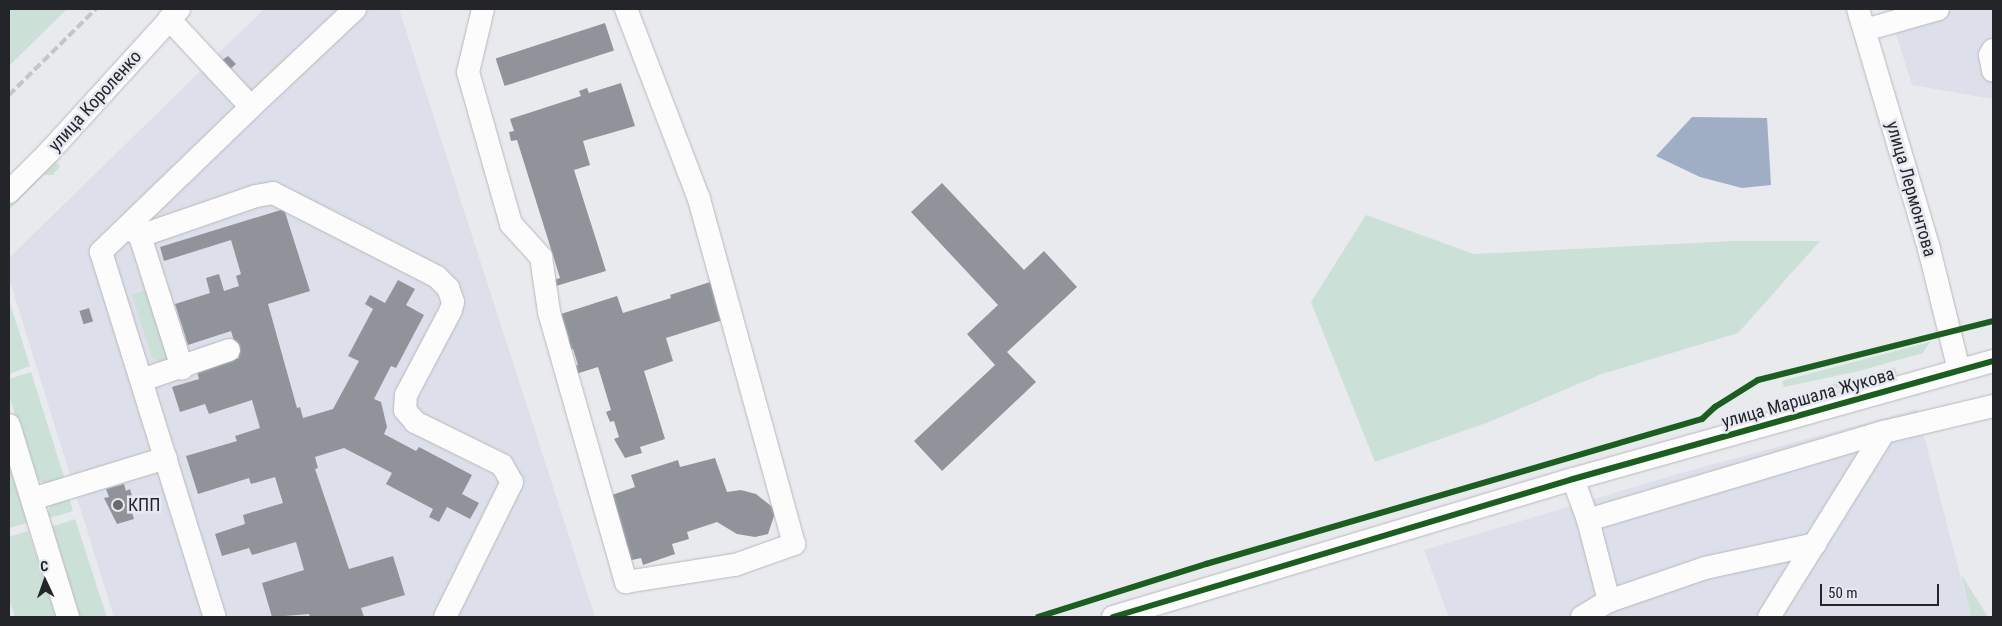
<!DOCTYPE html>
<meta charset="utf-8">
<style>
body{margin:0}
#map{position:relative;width:2002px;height:626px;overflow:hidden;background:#e9eaee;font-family:"Roboto Condensed",sans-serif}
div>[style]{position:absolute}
.built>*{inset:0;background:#dde0eb}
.green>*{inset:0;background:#cbe0d6;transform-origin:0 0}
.water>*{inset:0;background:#9faec5}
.building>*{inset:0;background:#91939b;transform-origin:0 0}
.roads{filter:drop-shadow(0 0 1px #b8b8bb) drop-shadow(0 0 1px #b8b8bb)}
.minor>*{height:22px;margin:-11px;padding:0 11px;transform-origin:11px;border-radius:11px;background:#fcfcfc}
.rail>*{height:4px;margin-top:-2px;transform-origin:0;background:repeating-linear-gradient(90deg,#c5c5c7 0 8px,transparent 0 12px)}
.cycleway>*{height:6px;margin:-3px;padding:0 3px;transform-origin:3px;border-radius:3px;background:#1b5e20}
.dots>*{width:14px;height:14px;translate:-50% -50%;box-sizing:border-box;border:2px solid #e6e9f1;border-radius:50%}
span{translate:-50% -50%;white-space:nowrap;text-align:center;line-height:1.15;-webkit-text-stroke:5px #e6e9f1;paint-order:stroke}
.street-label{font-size:18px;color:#242528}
.poi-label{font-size:18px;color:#242528}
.left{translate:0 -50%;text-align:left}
.frame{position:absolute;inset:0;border:10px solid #242528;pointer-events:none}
.north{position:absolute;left:20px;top:556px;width:50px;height:50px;-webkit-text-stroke:4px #e6e9f1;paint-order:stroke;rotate:357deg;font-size:14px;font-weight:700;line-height:20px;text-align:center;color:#242528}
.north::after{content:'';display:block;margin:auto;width:18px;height:22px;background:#242528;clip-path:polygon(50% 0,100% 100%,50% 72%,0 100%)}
.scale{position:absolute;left:1820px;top:584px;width:119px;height:22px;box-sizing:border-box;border:2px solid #242528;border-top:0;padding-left:6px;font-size:15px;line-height:18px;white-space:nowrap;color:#242528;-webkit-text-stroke:4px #e6e9f1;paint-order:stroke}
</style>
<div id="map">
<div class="built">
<i style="clip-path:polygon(264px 9px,399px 9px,595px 617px,114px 617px,9px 278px,9px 258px)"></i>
<i style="clip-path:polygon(1888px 9px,1993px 9px,1993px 99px,1912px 85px)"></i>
<i style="clip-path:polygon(1917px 409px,1971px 617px,1449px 617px,1424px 550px,1681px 473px)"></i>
</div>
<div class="green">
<i style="clip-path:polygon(9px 9px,67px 9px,9px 66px)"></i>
<i style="clip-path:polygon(54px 160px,60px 166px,53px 175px,44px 175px,9px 210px,9px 202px)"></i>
<i style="clip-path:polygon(1366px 215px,1474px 254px,1735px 241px,1820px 241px,1738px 333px,1599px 375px,1489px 422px,1375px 462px,1311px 302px)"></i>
<i style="clip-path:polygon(146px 290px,171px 365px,152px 358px,132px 295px)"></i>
<i style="clip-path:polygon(9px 300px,30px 366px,9px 374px)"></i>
<i style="clip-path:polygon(1930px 342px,1923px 353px,1859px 371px,1784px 387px,1782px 381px)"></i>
<i style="clip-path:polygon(1895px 367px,1897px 375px,1854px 386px,1812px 390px)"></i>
<i style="clip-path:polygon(31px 372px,65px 480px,44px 484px,34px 477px,9px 395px,9px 379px)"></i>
<i style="clip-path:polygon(9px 463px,27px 523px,9px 528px)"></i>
<i style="clip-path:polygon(69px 498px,73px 511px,47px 519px,50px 504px)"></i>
<i style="left:75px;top:519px;width:103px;height:28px;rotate:72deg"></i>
<i style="clip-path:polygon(28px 531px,56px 617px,15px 617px,9px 598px,9px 537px)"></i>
<i style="clip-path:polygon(1961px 574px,1988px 617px,1971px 617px)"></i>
</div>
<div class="water">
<i style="clip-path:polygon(1692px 117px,1767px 118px,1771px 185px,1742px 188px,1700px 177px,1656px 156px)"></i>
</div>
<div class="building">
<i style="left:605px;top:23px;width:29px;height:115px;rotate:72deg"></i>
<i style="clip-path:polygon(228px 56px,236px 64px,229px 70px,221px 61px)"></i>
<i style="clip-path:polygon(621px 83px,635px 126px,583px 141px,590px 165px,574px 170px,606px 271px,556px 286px,554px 280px,560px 278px,517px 140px,511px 141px,509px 132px,514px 131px,510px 119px,581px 96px,579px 91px,587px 88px,589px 93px)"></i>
<i style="clip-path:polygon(942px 183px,1024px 270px,1044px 251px,1077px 287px,1007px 352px,1036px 382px,942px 471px,914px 441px,995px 365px,967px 334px,998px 305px,911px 212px)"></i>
<i style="clip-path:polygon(284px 209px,310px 291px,268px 304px,297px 408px,300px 407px,303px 418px,333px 409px,359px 361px,348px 356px,373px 309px,365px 304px,370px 295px,385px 303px,398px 280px,415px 289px,406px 305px,424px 315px,396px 368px,391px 366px,374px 399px,381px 402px,387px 427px,384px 434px,416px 451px,419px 447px,472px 475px,462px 494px,479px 503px,470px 519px,447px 507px,439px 522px,429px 517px,433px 509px,386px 484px,392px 473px,344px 448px,315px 457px,318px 468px,315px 469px,349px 569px,393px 556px,405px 595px,361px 608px,364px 617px,310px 617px,309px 614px,272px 617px,262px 583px,304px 570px,296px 542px,252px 555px,249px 548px,222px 556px,215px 534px,245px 524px,243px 515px,283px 503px,275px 477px,251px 484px,249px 478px,198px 494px,186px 456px,237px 441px,235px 436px,260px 428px,252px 400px,209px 414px,205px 404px,180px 412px,172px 387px,199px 379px,197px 371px,239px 358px,231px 331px,188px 345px,175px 304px,210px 293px,206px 278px,219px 274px,224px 291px,239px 286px,236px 276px,241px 274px,231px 240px,164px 261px,160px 247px)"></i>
<i style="clip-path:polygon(718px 276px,726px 319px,666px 338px,673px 361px,644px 371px,665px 439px,640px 447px,642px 453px,625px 458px,614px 439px,619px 437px,614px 421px,610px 422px,606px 412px,611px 410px,598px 367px,576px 374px,574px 366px,578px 365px,573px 349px,568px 350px,565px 340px,569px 339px,561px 314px,617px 296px,623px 313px,671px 298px,670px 295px,710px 282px,709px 279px)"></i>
<i style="left:89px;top:308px;width:14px;height:10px;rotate:73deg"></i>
<i style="clip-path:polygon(715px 458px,727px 492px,741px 490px,756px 494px,776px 510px,768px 534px,755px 537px,737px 534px,717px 522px,687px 532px,689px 539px,672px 544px,675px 554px,643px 565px,641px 558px,623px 562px,612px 495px,635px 487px,631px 475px,678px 460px,680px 467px)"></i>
<i style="clip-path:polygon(124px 484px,126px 491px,130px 489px,133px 500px,129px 502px,134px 519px,117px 524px,104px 498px,109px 497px,106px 489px)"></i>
</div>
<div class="roads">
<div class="minor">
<i style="left:483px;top:9px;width:65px;rotate:103.4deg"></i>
<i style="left:468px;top:72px;width:158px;rotate:74.2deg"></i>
<i style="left:511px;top:224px;width:45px;rotate:47.7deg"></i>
<i style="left:541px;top:257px;width:56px;rotate:81.7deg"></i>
<i style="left:549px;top:312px;width:281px;rotate:74.1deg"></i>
<i style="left:626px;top:582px;width:110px;rotate:-8.9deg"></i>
<i style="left:735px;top:565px;width:63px;rotate:-19.6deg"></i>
<i style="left:794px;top:544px;width:358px;rotate:-105.4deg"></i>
<i style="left:699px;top:199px;width:204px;rotate:-111deg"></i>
<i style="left:1858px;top:9px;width:250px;rotate:73.5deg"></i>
<i style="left:1929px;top:249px;width:125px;rotate:76.1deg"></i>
<i style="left:169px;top:19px;width:120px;rotate:47deg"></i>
<i style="left:251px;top:107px;width:209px;rotate:136deg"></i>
<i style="left:101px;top:252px;width:382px;rotate:72.7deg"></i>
<i style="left:1865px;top:30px;width:76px;rotate:-16deg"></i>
<i style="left:1993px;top:50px;width:6px;rotate:121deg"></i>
<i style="left:1990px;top:55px;width:16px;rotate:79deg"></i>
<i style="left:251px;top:107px;width:143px;rotate:-43.3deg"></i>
<i style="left:9px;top:192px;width:58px;rotate:-45deg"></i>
<i style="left:50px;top:151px;width:192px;rotate:-47.7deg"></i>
<i style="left:128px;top:227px;width:15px;rotate:37deg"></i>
<i style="left:140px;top:236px;width:139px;rotate:72.3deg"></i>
<i style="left:140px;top:236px;width:123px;rotate:-19deg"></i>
<i style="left:256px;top:196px;width:17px;rotate:-10deg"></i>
<i style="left:273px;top:193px;width:184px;rotate:27.1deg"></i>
<i style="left:437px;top:277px;width:16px;rotate:45deg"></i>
<i style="left:448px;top:288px;width:15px;rotate:70deg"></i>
<i style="left:453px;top:302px;width:8px;rotate:104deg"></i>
<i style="left:451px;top:310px;width:96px;rotate:117.9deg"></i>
<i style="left:406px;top:395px;width:15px;rotate:94deg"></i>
<i style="left:405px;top:410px;width:16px;rotate:50deg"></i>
<i style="left:415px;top:422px;width:97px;rotate:26.3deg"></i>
<i style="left:502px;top:465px;width:20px;rotate:60deg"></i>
<i style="left:512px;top:482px;width:151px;rotate:116.4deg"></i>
<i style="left:142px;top:380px;width:92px;rotate:-19deg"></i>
<i style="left:9px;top:425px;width:201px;rotate:72.9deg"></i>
<i style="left:1573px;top:479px;width:44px;rotate:69.9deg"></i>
<i style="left:1588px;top:520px;width:84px;rotate:75.5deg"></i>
<i style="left:32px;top:499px;width:140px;rotate:-17deg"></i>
<i style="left:1588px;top:520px;width:309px;rotate:-16.6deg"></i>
<i style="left:1884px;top:432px;width:112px;rotate:-13.4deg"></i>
<i style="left:1113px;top:617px;width:480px;rotate:-16.7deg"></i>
<i style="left:1573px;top:479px;width:436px;rotate:-15.7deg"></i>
<i style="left:1582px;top:617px;width:31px;rotate:-31deg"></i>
<i style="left:1609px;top:601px;width:102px;rotate:-19deg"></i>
<i style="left:1705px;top:568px;width:113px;rotate:-12.3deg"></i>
<i style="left:1769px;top:617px;width:218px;rotate:-58.1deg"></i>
</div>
</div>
<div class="rail">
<i style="left:9px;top:95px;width:122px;rotate:-44.7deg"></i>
</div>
<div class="cycleway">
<i style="left:1038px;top:617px;width:176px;rotate:-17.5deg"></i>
<i style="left:1206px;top:564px;width:517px;rotate:-16.3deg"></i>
<i style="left:1702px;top:419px;width:18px;rotate:-43deg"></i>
<i style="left:1715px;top:407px;width:51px;rotate:-32.1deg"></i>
<i style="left:1758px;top:380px;width:242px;rotate:-14.1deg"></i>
<i style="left:1113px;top:617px;width:480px;rotate:-16.7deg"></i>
<i style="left:1573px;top:479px;width:436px;rotate:-15.7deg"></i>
</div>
<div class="dots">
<i style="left:118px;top:505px;background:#696a6d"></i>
</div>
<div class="street-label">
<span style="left:95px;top:101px;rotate:-48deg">улица Короленко</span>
<span style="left:1911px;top:189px;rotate:74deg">улица Лермонтова</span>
<span style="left:1808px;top:398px;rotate:-16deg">улица Маршала Жукова</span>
</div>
<div class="poi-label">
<span class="left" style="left:128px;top:505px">КПП</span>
</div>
<div class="frame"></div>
<div class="north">С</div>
<div class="scale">50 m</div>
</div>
